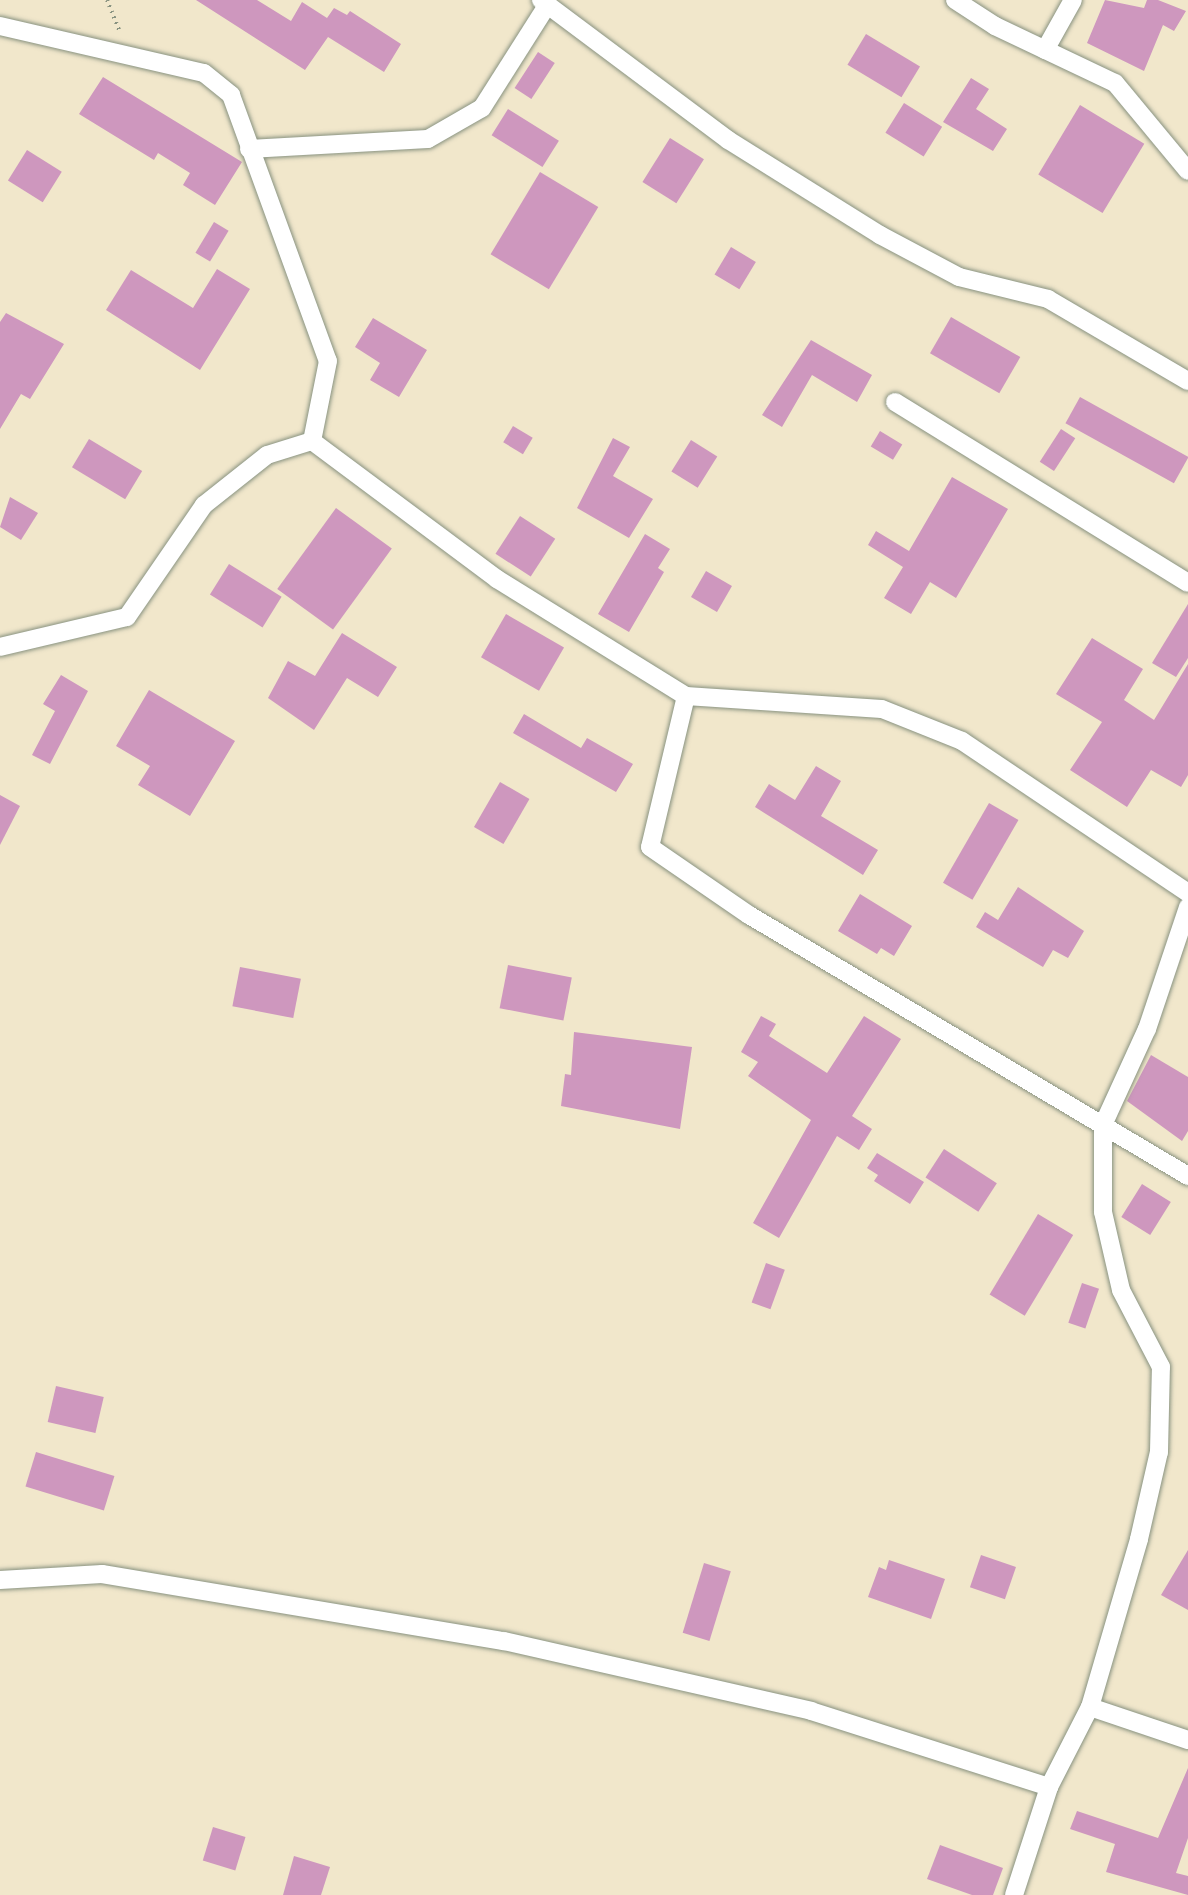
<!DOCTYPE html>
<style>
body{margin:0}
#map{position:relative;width:1188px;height:1895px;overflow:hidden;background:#f1e7cb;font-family:"EB Garamond",serif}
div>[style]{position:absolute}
.building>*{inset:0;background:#ce97be;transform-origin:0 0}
.path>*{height:4px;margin-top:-2px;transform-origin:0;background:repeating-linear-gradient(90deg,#889280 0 1.5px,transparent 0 6px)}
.roads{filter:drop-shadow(0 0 2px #889280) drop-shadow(0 0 2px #889280)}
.minor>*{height:18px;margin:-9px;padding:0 9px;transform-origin:9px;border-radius:9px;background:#fff}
span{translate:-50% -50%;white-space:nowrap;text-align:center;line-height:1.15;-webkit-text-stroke:4.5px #fcf5e5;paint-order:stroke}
</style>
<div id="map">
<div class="building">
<i style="clip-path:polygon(196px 0,257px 0,291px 21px,302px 2px,327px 18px,334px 8px,347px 15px,350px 11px,401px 44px,384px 72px,328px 37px,305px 70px)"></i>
<i style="clip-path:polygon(1105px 0,1144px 8px,1147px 0,1158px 0,1186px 11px,1174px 31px,1163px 25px,1144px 71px,1087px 43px)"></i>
<i style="left:866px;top:34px;width:63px;height:36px;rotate:31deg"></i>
<i style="left:538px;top:52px;width:20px;height:43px;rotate:33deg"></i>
<i style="clip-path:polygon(103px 77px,242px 162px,215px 205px,183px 185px,190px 173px,158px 153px,154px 160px,79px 114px)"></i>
<i style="clip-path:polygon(971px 78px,989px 89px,976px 109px,1007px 129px,993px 151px,943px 122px)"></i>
<i style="left:904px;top:103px;width:45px;height:35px;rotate:32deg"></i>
<i style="left:1080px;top:105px;width:75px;height:81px;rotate:31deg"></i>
<i style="left:508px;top:109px;width:60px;height:31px;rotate:32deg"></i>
<i style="left:670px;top:138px;width:40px;height:52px;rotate:32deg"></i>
<i style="left:27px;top:150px;width:41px;height:36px;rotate:32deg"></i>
<i style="left:540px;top:172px;width:68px;height:96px;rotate:31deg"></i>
<i style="left:214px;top:222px;width:17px;height:36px;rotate:31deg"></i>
<i style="left:731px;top:247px;width:29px;height:32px;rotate:31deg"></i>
<i style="clip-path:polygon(217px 269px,250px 289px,200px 370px,106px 310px,131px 270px,193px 308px)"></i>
<i style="clip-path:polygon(6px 313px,64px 344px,30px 399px,21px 394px,0 429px,0 322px)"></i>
<i style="left:951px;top:317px;width:80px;height:42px;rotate:30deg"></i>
<i style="clip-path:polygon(373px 318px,427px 350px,399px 397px,370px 380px,380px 363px,355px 347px)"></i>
<i style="clip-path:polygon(811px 340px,872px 375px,857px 402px,812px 375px,782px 427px,762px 415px)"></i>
<i style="left:1080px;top:397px;width:124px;height:30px;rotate:29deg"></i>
<i style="left:513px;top:426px;width:23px;height:19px;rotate:31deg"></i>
<i style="left:1061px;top:429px;width:17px;height:39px;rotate:33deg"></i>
<i style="left:880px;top:431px;width:26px;height:18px;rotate:31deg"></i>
<i style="clip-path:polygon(613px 438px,630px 447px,613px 476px,653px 499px,629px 538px,577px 508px)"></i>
<i style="left:89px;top:439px;width:62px;height:33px;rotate:31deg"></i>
<i style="left:691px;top:440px;width:31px;height:37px;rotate:32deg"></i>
<i style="clip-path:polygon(952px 477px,1008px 509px,956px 598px,930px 582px,911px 614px,884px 598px,903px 567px,868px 545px,876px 531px,909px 551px)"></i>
<i style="clip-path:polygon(10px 497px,38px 513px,21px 540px,0 527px)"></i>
<i style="left:336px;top:508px;width:69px;height:100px;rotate:36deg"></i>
<i style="left:520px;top:516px;width:42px;height:45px;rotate:33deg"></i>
<i style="clip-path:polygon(645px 534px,670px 549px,658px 568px,664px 572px,629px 632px,598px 614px)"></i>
<i style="left:229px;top:564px;width:62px;height:36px;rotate:32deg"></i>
<i style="left:706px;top:571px;width:30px;height:30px;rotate:30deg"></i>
<i style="clip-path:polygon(1188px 604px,1188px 658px,1176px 677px,1152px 663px)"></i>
<i style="left:506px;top:614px;width:67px;height:50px;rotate:30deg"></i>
<i style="clip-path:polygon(342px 633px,397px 667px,378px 697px,347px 678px,314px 730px,268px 698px,288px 661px,315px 676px)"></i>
<i style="clip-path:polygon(1092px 638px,1143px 669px,1124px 700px,1154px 720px,1188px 664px,1188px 775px,1181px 787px,1151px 770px,1127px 807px,1070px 770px,1102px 722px,1056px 694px)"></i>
<i style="clip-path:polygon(61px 675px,88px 691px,50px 764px,32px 755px,55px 711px,43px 704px)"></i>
<i style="clip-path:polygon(149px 690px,235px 741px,190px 816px,138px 785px,150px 766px,116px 746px)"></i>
<i style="clip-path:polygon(524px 714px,581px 748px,587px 738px,633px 764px,616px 792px,513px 733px)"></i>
<i style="clip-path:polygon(816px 766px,841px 781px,821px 816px,878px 850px,863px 875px,755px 807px,769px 784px,795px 800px)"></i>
<i style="left:500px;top:782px;width:34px;height:52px;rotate:30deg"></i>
<i style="clip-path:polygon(0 795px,20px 806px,0 845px)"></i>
<i style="left:989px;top:803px;width:34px;height:92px;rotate:30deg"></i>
<i style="clip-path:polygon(1018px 887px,1084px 931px,1068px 958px,1053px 950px,1043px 967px,976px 927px,985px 912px,998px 920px)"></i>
<i style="clip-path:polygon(860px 894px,912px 926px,894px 956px,881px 948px,877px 954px,838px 931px)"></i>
<i style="left:508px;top:965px;width:65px;height:44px;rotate:11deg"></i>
<i style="left:240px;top:967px;width:62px;height:40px;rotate:11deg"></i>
<i style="clip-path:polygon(761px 1016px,776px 1024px,769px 1036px,827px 1073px,864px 1016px,901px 1039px,852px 1116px,872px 1129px,859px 1150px,837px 1136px,779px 1238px,753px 1223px,811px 1120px,748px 1076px,758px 1062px,741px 1052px)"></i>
<i style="clip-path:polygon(574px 1032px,692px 1047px,680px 1129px,561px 1106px,565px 1074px,571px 1075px)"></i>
<i style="clip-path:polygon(1151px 1055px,1188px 1077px,1188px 1131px,1182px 1141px,1127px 1101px)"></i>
<i style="left:944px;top:1149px;width:63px;height:34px;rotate:33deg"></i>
<i style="clip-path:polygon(877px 1153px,924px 1182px,910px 1204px,874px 1181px,878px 1175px,867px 1168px)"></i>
<i style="left:1142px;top:1184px;width:34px;height:39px;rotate:32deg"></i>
<i style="left:1038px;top:1214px;width:41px;height:94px;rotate:31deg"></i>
<i style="left:766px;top:1263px;width:20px;height:42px;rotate:20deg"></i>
<i style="left:1082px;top:1283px;width:18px;height:42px;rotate:19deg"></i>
<i style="left:56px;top:1386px;width:49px;height:37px;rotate:13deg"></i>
<i style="left:36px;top:1452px;width:82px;height:36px;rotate:17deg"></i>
<i style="clip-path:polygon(1188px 1550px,1188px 1610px,1161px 1595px)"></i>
<i style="left:981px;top:1555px;width:37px;height:34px;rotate:19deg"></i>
<i style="clip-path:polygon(889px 1560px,945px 1579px,931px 1619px,868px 1597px,879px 1567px,886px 1570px)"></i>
<i style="left:704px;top:1563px;width:28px;height:73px;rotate:17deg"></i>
<i style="clip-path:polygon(1188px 1768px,1188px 1838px,1176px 1873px,1188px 1876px,1188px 1895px,1106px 1872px,1115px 1844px,1070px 1829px,1077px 1811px,1158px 1838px)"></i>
<i style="left:213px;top:1827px;width:34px;height:35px;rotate:17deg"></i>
<i style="clip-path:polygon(940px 1845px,1003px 1868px,993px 1895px,972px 1895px,927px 1879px)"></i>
<i style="clip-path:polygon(294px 1856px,330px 1867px,321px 1895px,283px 1895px)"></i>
</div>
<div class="path">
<i style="left:107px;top:0;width:35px;rotate:68deg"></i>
</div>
<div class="roads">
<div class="minor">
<i style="left:541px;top:0;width:234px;rotate:36.8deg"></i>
<i style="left:728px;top:140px;width:179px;rotate:32deg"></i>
<i style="left:880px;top:235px;width:89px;rotate:28deg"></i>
<i style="left:959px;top:277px;width:92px;rotate:13.9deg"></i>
<i style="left:1048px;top:299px;width:162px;rotate:30.4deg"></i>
<i style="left:955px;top:0;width:48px;rotate:33deg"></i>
<i style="left:995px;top:26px;width:133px;rotate:25.4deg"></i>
<i style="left:1115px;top:83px;width:114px;rotate:50.3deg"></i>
<i style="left:0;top:26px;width:209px;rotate:13deg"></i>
<i style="left:204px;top:73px;width:35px;rotate:39deg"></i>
<i style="left:231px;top:95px;width:283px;rotate:70deg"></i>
<i style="left:328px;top:361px;width:82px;rotate:101.3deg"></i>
<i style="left:1045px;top:50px;width:57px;rotate:-60.8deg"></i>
<i style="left:249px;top:149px;width:179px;rotate:-3.2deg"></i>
<i style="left:428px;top:139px;width:62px;rotate:-29.9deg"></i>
<i style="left:482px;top:108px;width:123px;rotate:-57.6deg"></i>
<i style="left:895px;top:402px;width:344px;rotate:31.7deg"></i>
<i style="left:312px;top:441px;width:231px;rotate:36.7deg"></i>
<i style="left:497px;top:579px;width:222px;rotate:31.8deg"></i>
<i style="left:686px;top:696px;width:196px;rotate:3.8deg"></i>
<i style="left:882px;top:709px;width:86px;rotate:21.8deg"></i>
<i style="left:962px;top:741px;width:272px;rotate:33.9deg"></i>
<i style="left:0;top:647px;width:130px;rotate:-13.3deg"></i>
<i style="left:127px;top:617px;width:136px;rotate:-55.5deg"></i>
<i style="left:204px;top:505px;width:80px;rotate:-38.4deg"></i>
<i style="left:267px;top:455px;width:47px;rotate:-17.3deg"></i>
<i style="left:686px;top:696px;width:155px;rotate:103.4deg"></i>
<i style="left:650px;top:847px;width:120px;rotate:34.5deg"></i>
<i style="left:749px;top:915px;width:511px;rotate:30.73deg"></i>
<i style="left:0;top:1580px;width:102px;rotate:-3.4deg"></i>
<i style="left:102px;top:1574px;width:408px;rotate:9.5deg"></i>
<i style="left:504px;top:1641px;width:315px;rotate:12.8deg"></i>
<i style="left:811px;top:1711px;width:250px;rotate:17.7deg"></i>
<i style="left:1090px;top:1707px;width:103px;rotate:18.6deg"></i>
<i style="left:1014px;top:1895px;width:114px;rotate:-72deg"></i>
<i style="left:1049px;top:1787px;width:90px;rotate:-62.9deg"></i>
<i style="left:1090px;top:1707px;width:175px;rotate:-73.7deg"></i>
<i style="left:1139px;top:1539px;width:89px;rotate:-77.1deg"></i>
<i style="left:1159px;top:1452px;width:85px;rotate:-88.7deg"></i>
<i style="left:1161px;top:1367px;width:87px;rotate:-117.5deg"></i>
<i style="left:1121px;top:1290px;width:80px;rotate:-103deg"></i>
<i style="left:1103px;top:1212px;width:87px;rotate:-90deg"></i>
<i style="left:1103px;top:1125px;width:106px;rotate:-65.4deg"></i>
<i style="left:1147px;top:1029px;width:129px;rotate:-71.4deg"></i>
</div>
</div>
</div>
